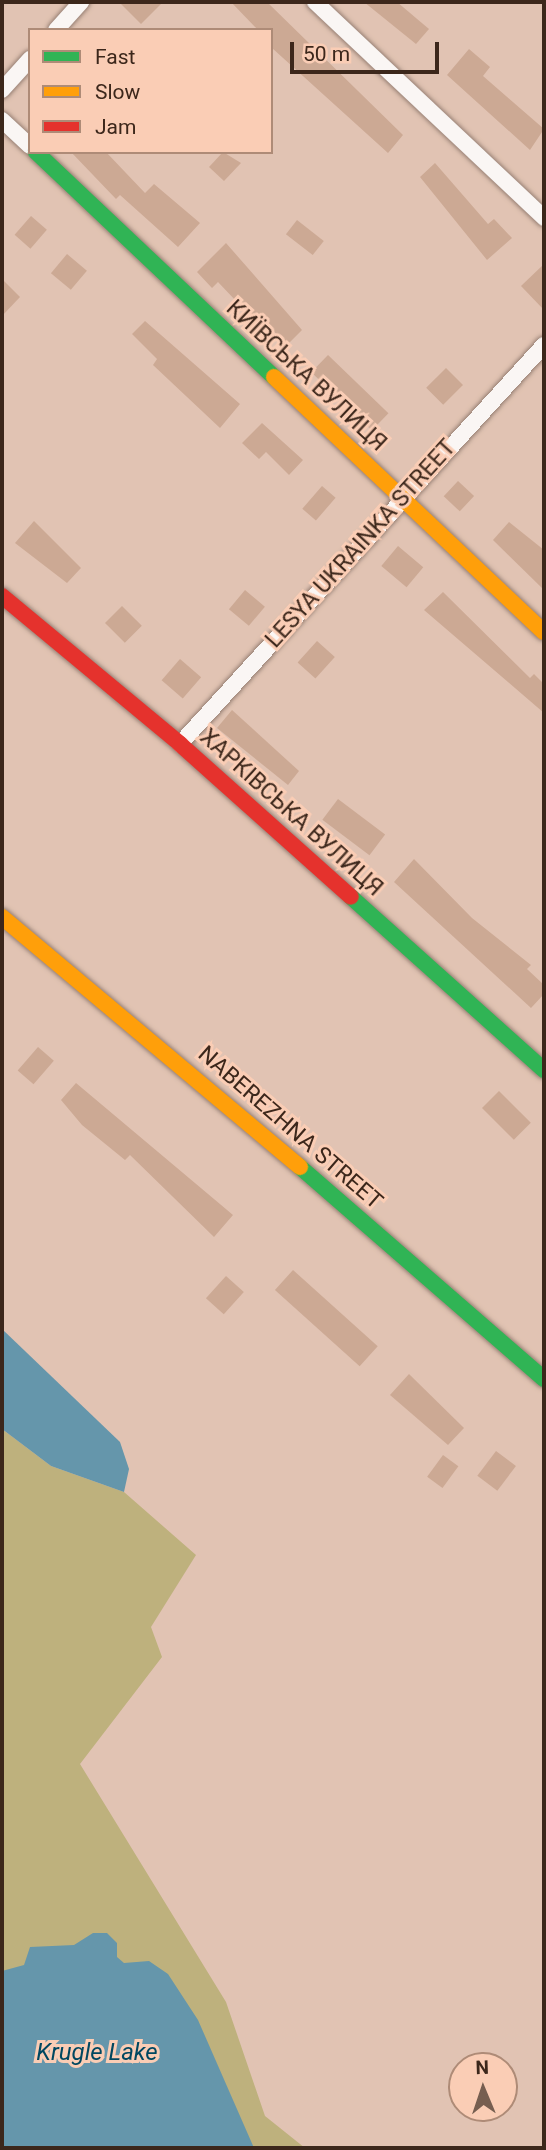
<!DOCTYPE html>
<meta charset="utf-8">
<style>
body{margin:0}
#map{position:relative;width:546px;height:2150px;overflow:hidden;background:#e1c3b3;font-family:Roboto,sans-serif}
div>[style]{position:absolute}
.green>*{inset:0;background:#beb17d}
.water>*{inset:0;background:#6596ab}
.building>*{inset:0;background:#cca994;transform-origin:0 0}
.roads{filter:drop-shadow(0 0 2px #978074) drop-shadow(0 0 2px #978074)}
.street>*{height:16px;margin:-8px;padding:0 8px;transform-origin:8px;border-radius:8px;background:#faf6f4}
.fast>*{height:16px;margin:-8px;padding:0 8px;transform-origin:8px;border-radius:8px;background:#30b455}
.slow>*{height:16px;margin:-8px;padding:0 8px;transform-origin:8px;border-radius:8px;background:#ff9f0a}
.jam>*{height:16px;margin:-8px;padding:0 8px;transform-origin:8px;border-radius:8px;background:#e5322d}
span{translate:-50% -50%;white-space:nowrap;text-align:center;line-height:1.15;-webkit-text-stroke:6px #facdb5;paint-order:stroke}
.street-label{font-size:23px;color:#3c271b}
.water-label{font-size:24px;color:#004760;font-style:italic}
.frame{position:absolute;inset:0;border:4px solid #3c271b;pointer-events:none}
.legend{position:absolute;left:28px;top:28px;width:245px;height:126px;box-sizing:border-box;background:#facdb5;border:2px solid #ae8b77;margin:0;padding:9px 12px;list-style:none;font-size:21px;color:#3c271b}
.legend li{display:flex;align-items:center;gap:14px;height:35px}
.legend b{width:35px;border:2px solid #ae8b77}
.north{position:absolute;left:448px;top:2052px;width:70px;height:70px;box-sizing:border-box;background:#facdb5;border:2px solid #ae8b77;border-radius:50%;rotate:358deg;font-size:19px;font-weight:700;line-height:28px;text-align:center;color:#3c271b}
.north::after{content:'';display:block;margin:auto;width:24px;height:32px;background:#765e50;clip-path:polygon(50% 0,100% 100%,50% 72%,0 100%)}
.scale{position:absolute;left:290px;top:42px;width:149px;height:32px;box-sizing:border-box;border:4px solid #3c271b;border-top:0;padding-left:9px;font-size:21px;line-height:24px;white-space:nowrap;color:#3c271b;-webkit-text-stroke:5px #facdb5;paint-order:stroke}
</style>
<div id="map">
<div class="green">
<i style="clip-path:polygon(2px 1429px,51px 1466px,124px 1492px,196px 1555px,151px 1627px,162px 1657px,80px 1764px,226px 2002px,265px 2116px,305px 2148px,2px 2148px)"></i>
</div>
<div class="water">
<i style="clip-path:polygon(2px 1329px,120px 1442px,129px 1469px,124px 1492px,51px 1466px,2px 1429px)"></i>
<i style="clip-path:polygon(93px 1933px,107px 1933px,117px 1943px,117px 1957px,124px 1963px,149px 1961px,168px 1974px,198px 2020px,254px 2148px,2px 2148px,2px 1971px,24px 1965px,30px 1947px,74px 1945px)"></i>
</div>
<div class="building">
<i style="clip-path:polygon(119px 2px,163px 2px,141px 24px)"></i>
<i style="clip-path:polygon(231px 2px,267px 2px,403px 135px,388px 153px,272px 48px,271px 30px,258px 30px)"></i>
<i style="clip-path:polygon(364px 2px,397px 2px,429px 29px,416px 44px)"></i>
<i style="clip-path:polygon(469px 49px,490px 67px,483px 76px,544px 129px,530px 150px,447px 75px)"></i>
<i style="clip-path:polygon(71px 152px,106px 152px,145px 193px,154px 184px,200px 223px,178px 247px,120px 195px,116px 199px)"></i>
<i style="clip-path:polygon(223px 152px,241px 163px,224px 181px,209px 167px)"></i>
<i style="clip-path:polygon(435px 163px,488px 224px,494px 219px,512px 238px,487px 260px,420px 177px)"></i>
<i style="left:31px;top:216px;width:21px;height:25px;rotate:41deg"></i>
<i style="left:297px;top:220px;width:34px;height:18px;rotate:38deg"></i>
<i style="clip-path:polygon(226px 243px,302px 330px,287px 345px,260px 317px,255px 321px,218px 282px,212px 288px,197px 272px)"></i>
<i style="left:67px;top:254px;width:26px;height:25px;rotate:40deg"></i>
<i style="clip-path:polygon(544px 264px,544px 310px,521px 286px)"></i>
<i style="clip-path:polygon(2px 279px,20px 297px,2px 316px)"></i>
<i style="clip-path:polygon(145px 321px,240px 404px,220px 428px,153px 365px,157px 359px,132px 334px)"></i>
<i style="left:328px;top:355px;width:84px;height:24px;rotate:44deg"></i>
<i style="left:446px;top:368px;width:24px;height:28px;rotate:45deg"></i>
<i style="clip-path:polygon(262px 423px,303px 460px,289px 475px,266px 452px,259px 459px,242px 443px)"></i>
<i style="left:458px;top:481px;width:22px;height:21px;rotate:43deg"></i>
<i style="left:322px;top:486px;width:18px;height:30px;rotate:41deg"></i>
<i style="clip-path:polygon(34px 521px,81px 568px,67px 583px,15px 543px)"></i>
<i style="clip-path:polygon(509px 522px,544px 550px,544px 590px,493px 540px)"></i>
<i style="left:398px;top:546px;width:33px;height:26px;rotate:40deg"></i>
<i style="left:245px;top:590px;width:26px;height:25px;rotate:40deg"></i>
<i style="clip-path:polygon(443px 592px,530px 678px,534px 674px,544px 684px,544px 713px,424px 610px)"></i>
<i style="left:122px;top:606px;width:28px;height:24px;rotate:45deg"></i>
<i style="left:317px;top:641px;width:24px;height:29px;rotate:42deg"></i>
<i style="left:180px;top:659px;width:28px;height:28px;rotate:41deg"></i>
<i style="clip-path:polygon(232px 710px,299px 771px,288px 785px,217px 728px)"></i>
<i style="left:338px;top:799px;width:59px;height:26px;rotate:37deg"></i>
<i style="clip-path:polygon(414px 859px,472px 918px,531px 965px,527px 969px,544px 985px,544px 994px,531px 1008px,394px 882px)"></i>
<i style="left:38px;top:1047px;width:21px;height:31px;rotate:41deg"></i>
<i style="clip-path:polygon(76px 1083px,233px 1215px,214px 1237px,130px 1155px,125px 1160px,82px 1125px,61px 1100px)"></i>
<i style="left:499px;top:1091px;width:45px;height:24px;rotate:45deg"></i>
<i style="left:293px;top:1270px;width:114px;height:27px;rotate:42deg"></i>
<i style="left:226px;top:1276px;width:24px;height:30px;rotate:42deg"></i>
<i style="clip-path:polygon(409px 1374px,464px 1428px,448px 1445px,390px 1395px)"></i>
<i style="left:496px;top:1451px;width:25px;height:31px;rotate:37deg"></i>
<i style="left:443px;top:1455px;width:19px;height:27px;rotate:36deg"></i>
</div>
<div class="roads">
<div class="street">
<i style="left:315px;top:2px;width:315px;rotate:43.3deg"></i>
<i style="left:56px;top:30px;width:38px;rotate:-48deg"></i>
<i style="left:2px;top:90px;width:42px;rotate:-47.9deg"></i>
<i style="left:2px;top:120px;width:38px;rotate:43deg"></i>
<i style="left:180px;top:744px;width:540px;rotate:-47.63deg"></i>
</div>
<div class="fast">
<i style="left:36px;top:152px;width:328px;rotate:43.4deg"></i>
<i style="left:351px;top:897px;width:259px;rotate:41.9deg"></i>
<i style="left:300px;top:1167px;width:323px;rotate:41deg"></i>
</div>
<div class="slow">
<i style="left:274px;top:377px;width:371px;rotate:43.4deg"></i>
<i style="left:2px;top:917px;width:389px;rotate:40deg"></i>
</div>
<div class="jam">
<i style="left:2px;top:596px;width:231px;rotate:39.7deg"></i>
<i style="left:180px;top:744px;width:229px;rotate:41.8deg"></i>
</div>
</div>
<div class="street-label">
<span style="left:306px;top:376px;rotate:43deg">КИЇВСЬКА ВУЛИЦЯ</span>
<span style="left:361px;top:544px;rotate:-48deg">LESYA UKRAINKA STREET</span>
<span style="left:291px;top:813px;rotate:42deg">ХАРКІВСЬКА ВУЛИЦЯ</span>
<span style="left:290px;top:1128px;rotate:41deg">NABEREZHNA STREET</span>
</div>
<div class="water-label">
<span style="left:97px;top:2053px">Krugle Lake</span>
</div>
<div class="frame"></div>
<ul class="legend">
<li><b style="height:9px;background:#30b455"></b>Fast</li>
<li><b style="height:9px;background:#ff9f0a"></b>Slow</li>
<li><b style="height:9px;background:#e5322d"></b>Jam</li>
</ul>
<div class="north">N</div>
<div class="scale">50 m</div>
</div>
